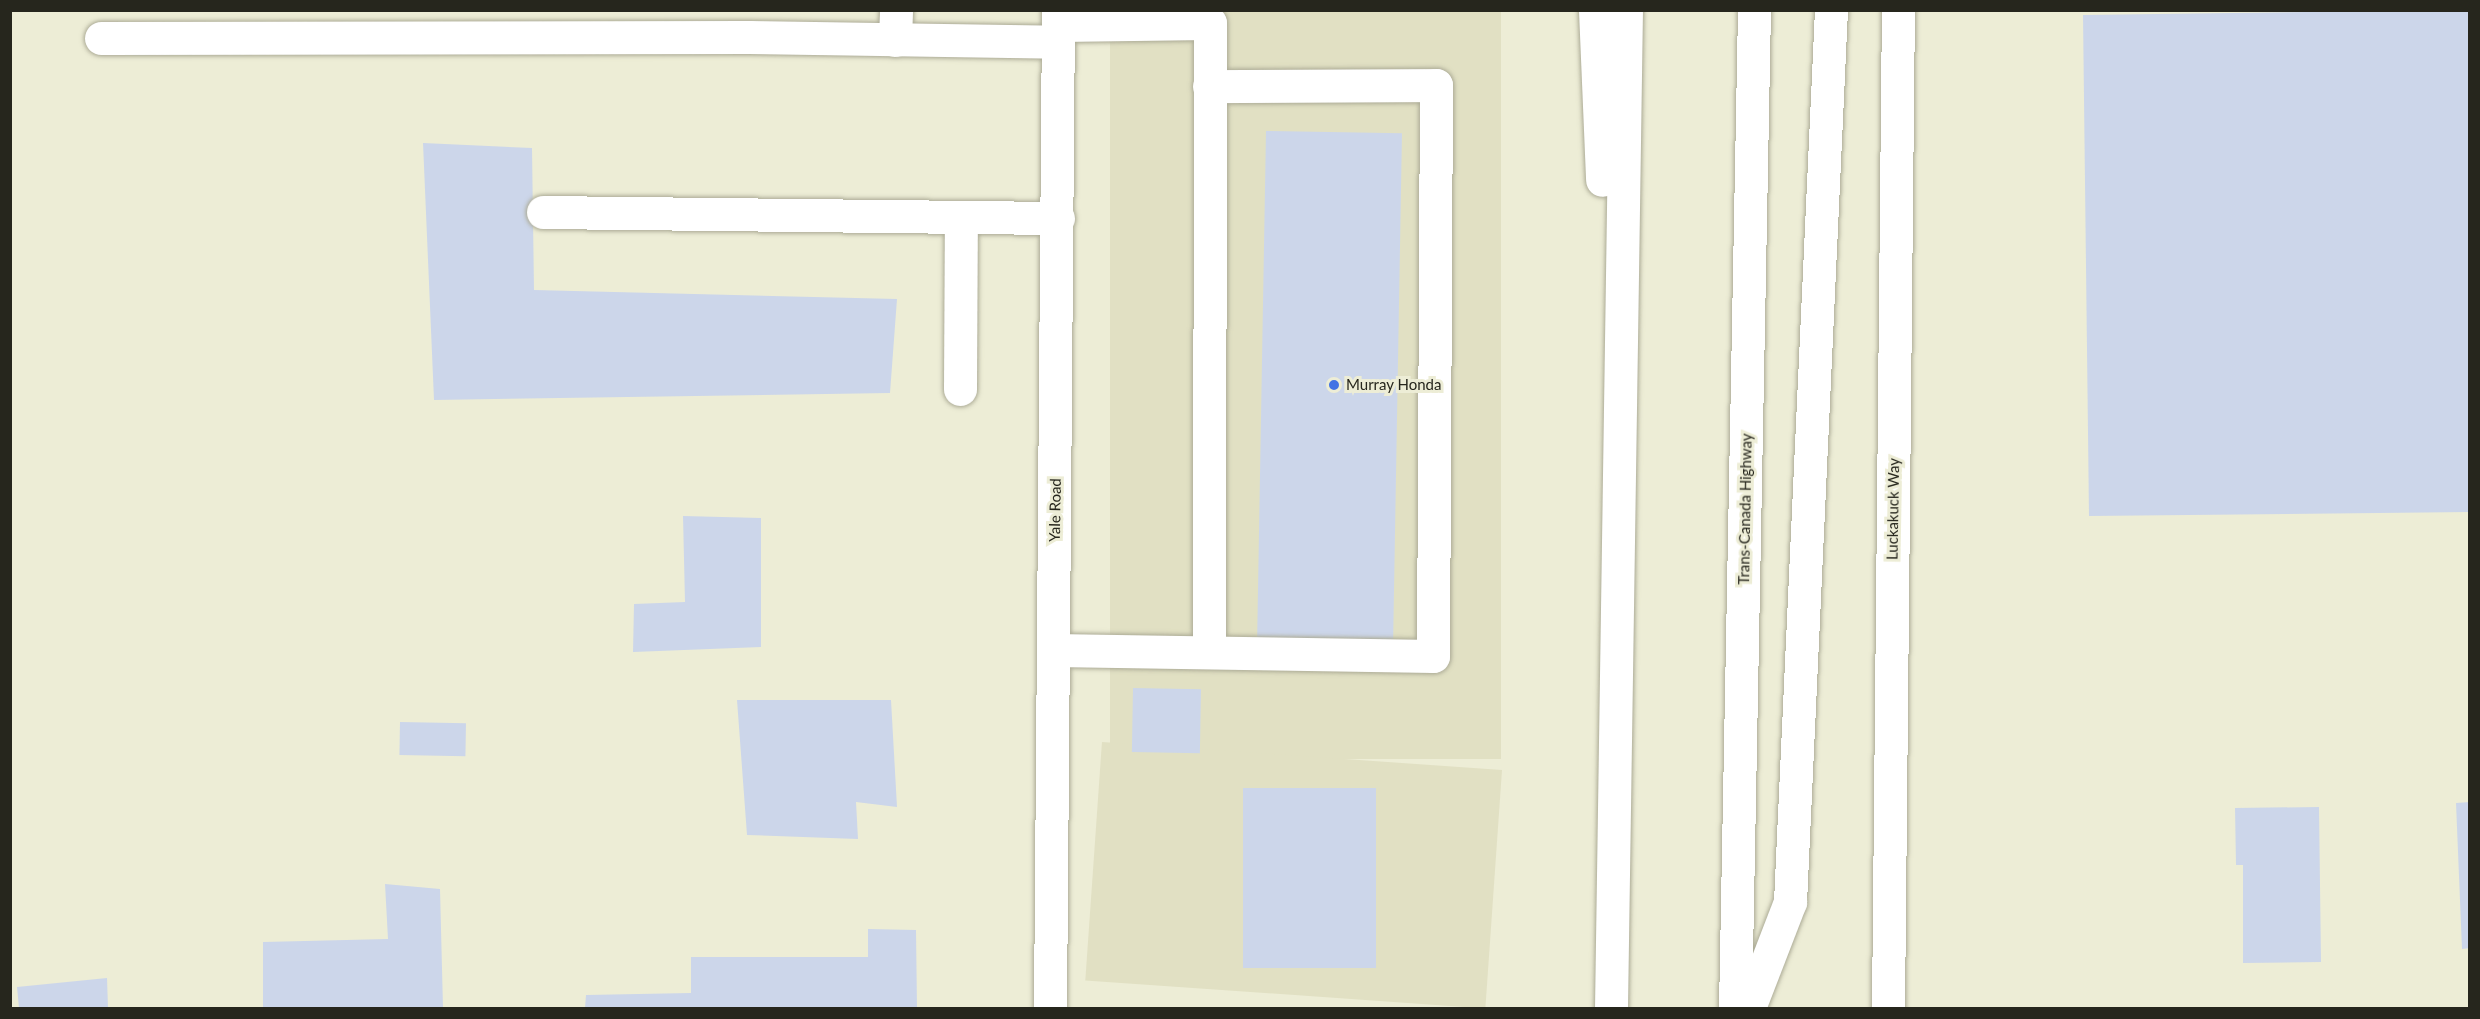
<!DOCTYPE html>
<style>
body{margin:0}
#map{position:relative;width:2480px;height:1019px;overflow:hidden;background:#ededd6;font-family:Lato,sans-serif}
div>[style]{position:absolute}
.built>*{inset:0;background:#e1e0c3;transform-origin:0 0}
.building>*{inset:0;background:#ccd6ea;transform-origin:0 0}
.roads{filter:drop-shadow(0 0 2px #acab96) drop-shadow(0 0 2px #acab96)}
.minor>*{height:33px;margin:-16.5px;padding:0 16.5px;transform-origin:16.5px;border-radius:16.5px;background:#fff}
.highway>*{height:33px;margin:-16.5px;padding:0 16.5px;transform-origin:16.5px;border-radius:16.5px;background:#fff}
.dots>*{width:16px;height:16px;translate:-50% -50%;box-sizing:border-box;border:3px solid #ededd6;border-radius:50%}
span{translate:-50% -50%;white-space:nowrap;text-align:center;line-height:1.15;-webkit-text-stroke:6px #ededd6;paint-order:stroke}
.poi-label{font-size:15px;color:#26261d}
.left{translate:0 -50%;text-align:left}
.street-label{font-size:15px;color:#26261d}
.frame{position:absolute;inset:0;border:12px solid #26261d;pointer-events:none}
</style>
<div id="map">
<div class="built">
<i style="left:1110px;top:11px;width:391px;height:748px"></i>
<i style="left:1502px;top:770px;width:239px;height:401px;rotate:94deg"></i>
</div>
<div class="building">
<i style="clip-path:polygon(2459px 10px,2470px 10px,2470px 512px,2089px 516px,2083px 15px)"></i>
<i style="left:1266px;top:131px;width:136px;height:508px;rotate:1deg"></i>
<i style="clip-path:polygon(423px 143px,532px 148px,534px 290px,897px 299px,890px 393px,434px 400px)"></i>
<i style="clip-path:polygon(683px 516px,761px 518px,761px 647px,633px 652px,634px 604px,685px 602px)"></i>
<i style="left:1133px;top:688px;width:68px;height:64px;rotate:1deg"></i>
<i style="clip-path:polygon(737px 700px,891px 700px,897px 807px,856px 802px,858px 839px,747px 835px)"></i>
<i style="left:400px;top:722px;width:66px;height:33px;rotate:1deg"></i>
<i style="left:1376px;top:788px;width:180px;height:133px;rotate:90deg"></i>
<i style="clip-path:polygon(2470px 802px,2470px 948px,2462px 949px,2456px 803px)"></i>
<i style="clip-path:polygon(2319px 807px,2321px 962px,2243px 963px,2243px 865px,2236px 865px,2235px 808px)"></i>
<i style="clip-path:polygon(385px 884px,440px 889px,443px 1008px,263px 1008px,263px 942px,388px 939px)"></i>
<i style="clip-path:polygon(868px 929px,916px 930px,917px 1008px,585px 1008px,586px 995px,691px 993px,691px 957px,868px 957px)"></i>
<i style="clip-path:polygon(107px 978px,108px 1008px,19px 1008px,17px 987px)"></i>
</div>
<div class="roads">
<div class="minor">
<i style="left:1058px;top:25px;width:152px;rotate:-0.8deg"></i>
<i style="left:1210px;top:23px;width:628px;rotate:90.09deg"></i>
<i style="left:101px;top:38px;width:648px;rotate:-0.09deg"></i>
<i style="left:749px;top:37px;width:309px;rotate:0.9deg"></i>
<i style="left:895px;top:40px;width:30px;rotate:-88deg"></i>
<i style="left:543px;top:212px;width:515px;rotate:0.67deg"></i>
<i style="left:960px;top:389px;width:172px;rotate:-89.7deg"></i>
<i style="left:1054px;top:650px;width:379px;rotate:0.9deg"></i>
<i style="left:1433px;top:656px;width:571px;rotate:-89.7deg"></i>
<i style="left:1436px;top:85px;width:227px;rotate:179.7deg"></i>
<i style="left:1050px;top:1008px;width:998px;rotate:-89.54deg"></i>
<i style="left:1888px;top:1008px;width:998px;rotate:-89.43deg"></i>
</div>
<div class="highway">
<i style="left:1595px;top:10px;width:170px;rotate:87.6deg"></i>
<i style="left:1611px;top:1008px;width:998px;rotate:-89.14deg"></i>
<i style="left:1735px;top:1008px;width:998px;rotate:-88.91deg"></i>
<i style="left:1749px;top:1008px;width:114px;rotate:-68.9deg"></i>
<i style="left:1790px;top:902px;width:893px;rotate:-87.37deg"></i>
</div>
</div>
<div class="dots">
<i style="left:1334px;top:385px;background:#4273e4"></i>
</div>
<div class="poi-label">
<span class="left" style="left:1346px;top:385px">Murray Honda</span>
</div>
<div class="street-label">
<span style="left:1745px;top:509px;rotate:-89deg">Trans-Canada Highway</span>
<span style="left:1893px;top:509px;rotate:-89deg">Luckakuck Way</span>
<span style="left:1055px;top:510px;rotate:-89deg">Yale Road</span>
</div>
<div class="frame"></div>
</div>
